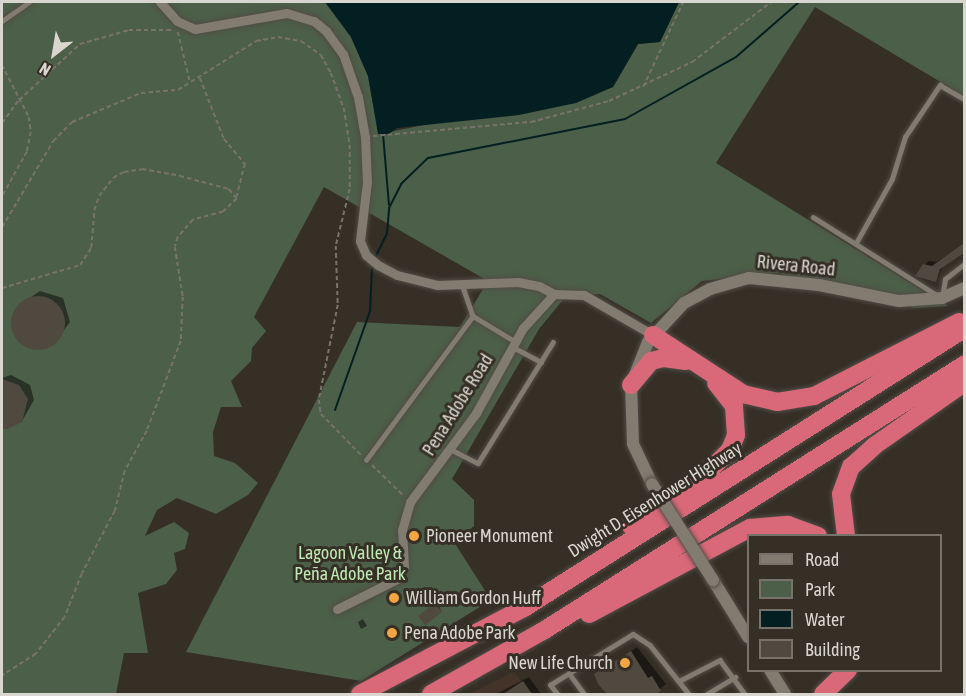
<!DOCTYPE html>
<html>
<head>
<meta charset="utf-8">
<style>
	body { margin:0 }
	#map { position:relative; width:966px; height:696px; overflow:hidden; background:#352f26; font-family:"Asap Condensed",sans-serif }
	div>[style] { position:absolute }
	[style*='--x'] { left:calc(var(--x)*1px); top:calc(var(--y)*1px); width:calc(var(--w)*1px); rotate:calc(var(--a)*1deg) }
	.commercial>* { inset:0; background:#443328 }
	.green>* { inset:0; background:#4c5f48 }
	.water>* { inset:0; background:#041f21 }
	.shadow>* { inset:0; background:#0007 }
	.stream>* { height:2px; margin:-1px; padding:0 1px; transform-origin:1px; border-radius:1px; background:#041f21 }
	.building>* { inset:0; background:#504940 }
	.round { border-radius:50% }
	.path>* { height:1.5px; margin-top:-0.75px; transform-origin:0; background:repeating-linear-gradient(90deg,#78736b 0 4.5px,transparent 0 7.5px) }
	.roads { filter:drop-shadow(0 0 2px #514c45) drop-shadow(0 0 2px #514c45) }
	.service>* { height:4.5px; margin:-2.25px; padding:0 2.25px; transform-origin:2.25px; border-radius:2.25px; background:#817b70 }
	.minor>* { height:9px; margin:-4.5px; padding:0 4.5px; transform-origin:4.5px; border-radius:4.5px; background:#817b70 }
	.tertiary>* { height:12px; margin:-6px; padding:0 6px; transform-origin:6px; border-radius:6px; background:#817b70 }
	.motorway>* { height:18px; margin:-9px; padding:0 9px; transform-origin:9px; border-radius:9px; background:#d96979 }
	.bridges { filter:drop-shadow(0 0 2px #514c45) drop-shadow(0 0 2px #514c45) }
	.tertiary-bridge>* { height:12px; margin:-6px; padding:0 6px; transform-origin:6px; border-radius:6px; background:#817b70 }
	.dots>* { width:16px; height:16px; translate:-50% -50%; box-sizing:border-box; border:3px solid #352f26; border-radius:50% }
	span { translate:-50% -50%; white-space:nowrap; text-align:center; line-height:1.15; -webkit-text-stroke:6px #352f26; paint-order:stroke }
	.street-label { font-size:18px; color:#d9d6d0 }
	.poi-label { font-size:18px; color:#d9d6d0 }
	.left { translate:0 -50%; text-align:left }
	.right { translate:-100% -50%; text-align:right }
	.park-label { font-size:18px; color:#bde8b3 }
	.frame { position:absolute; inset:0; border:3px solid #d9d6d0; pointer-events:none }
	.legend { position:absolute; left:747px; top:534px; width:195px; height:138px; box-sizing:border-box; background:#352f26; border:2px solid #77726a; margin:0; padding:8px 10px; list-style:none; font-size:18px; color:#d9d6d0 }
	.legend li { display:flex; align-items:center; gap:12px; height:30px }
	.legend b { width:30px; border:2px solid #77726a }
	.north { position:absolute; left:24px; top:24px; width:60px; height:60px; -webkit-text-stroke:4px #352f26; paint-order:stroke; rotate:211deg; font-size:16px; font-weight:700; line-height:24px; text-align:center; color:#d9d6d0 }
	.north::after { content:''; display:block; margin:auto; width:21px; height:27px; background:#d9d6d0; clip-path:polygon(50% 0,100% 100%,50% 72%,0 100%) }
</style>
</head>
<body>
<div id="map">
	<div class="commercial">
		<div style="clip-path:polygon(514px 672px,531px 694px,469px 694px)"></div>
	</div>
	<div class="green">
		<div style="clip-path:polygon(2px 2px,325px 2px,351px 37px,368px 76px,379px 134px,613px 87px,638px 44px,660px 42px,679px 2px,964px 2px,964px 96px,815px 7px,716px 163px,948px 306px,913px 308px,866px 293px,778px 273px,702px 281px,651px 323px,600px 294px,566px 296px,539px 329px,452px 479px,474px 500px,474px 526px,454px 542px,491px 600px,361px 681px,186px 652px,357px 322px,460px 327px,488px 281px,324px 187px,254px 317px,266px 331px,252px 348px,251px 361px,231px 381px,242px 407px,221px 407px,213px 432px,214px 456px,235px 463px,258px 483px,248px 495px,216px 514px,177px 498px,157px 510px,145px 536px,174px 522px,189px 533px,185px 549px,174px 553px,177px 570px,166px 584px,138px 593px,148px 653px,124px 653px,116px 694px,2px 694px)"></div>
	</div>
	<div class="water">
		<div style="clip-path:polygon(325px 2px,679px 2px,660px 42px,638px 44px,613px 87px,576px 103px,519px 115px,397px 128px,389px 134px,378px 134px,368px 76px,351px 37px)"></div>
	</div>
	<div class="shadow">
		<div style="clip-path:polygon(964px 244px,964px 251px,943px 265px,936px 281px,920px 277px,918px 271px,929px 261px,937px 262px)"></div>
		<div style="clip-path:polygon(40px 291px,63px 298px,70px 322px,54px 343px,38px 349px,22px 344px,13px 329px,19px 305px)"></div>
		<div style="clip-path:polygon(11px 375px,30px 385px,34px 400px,22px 421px,2px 427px,2px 378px)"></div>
		<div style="clip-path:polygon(438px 602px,441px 611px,423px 614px)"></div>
		<div style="clip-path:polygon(363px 619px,367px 626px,361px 629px,358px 622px)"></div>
		<div style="clip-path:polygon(395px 630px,397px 633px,390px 639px,387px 636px)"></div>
		<div style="clip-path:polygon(637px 647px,666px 684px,653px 694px,608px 694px,596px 675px)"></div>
		<div style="clip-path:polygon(529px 677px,541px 694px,496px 694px)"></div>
	</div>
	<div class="stream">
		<div style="--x:383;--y:134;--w:71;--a:85.2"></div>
		<div style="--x:376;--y:256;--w:25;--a:-64"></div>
		<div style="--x:387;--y:233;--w:25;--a:-85"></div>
		<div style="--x:389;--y:208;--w:27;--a:-63"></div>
		<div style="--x:401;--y:184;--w:37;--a:-44"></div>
		<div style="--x:428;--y:158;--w:201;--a:-11.2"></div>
		<div style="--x:625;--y:119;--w:127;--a:-29.2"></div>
		<div style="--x:736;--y:57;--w:84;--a:-41.1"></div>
		<div style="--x:335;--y:410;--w:105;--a:-70.5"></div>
		<div style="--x:370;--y:311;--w:42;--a:-87.3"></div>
	</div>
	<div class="building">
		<div style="clip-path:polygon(964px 243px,964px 253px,940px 269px,936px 282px,915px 276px,923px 264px,932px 266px)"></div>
		<div class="round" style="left:11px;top:296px;width:54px;height:54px"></div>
		<div style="clip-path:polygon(2px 379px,19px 385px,28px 399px,22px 422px,8px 429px,2px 429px)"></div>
		<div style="clip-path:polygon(435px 603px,442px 612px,425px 625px,418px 616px)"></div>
		<div style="clip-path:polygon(631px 651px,648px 678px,652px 676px,661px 691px,656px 694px,607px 694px,598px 684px,594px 674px)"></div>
		<div style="clip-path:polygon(523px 681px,532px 694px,503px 694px)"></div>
	</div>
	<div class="path">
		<div style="--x:178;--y:32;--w:51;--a:76.5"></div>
		<div style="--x:2;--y:65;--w:59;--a:62.6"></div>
		<div style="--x:29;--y:117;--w:15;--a:82"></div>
		<div style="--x:31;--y:132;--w:20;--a:101"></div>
		<div style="--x:27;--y:152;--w:51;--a:119.1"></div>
		<div style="--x:200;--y:78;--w:66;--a:68.5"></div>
		<div style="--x:224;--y:139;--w:33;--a:50"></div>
		<div style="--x:245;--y:164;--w:34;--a:104"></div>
		<div style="--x:643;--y:87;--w:94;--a:-64.8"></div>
		<div style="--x:2;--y:123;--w:29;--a:-54"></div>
		<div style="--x:19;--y:100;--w:83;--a:-42.6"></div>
		<div style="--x:80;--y:44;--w:51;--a:-15.9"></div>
		<div style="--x:129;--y:30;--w:44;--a:0"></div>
		<div style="--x:373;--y:136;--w:159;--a:-5.1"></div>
		<div style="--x:531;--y:122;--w:81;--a:-15.1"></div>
		<div style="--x:609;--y:101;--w:92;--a:-25.2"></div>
		<div style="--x:692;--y:62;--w:99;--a:-37.2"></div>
		<div style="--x:2;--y:227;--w:100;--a:-59.3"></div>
		<div style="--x:53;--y:141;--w:27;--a:-45"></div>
		<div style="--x:72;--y:122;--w:75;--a:-22.8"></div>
		<div style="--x:141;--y:93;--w:37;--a:-5"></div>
		<div style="--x:178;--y:90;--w:92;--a:-32.1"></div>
		<div style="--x:256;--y:41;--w:22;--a:-10"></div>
		<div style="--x:278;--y:37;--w:23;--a:10"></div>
		<div style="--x:301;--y:41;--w:24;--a:35"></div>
		<div style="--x:321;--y:55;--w:21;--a:61"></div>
		<div style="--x:331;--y:73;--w:37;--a:70"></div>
		<div style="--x:344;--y:108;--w:37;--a:81"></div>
		<div style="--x:350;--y:145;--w:44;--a:90"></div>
		<div style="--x:350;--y:189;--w:59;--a:103.8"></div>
		<div style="--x:336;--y:246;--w:59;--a:88.1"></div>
		<div style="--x:338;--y:305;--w:97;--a:101.3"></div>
		<div style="--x:319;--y:400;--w:14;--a:82"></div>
		<div style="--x:321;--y:414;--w:59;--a:45.7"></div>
		<div style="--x:2;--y:288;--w:81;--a:-16.4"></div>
		<div style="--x:80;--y:265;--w:20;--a:-57"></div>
		<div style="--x:91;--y:248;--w:38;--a:-85"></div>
		<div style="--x:94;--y:210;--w:15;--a:-70"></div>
		<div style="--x:99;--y:196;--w:23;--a:-52"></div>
		<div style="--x:113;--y:178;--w:13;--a:-29"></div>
		<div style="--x:124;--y:172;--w:18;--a:-9"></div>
		<div style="--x:142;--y:169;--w:39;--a:10"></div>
		<div style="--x:180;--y:176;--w:51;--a:14.9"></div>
		<div style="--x:229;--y:189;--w:13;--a:51"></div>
		<div style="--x:237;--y:199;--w:19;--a:137"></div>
		<div style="--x:223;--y:212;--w:31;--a:165"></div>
		<div style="--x:193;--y:220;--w:23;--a:131"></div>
		<div style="--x:178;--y:237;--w:10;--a:107"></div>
		<div style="--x:175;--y:247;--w:51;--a:80.9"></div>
		<div style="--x:183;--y:297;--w:44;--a:92.6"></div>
		<div style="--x:181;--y:341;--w:96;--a:110.7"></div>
		<div style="--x:147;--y:431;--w:46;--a:118.8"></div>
		<div style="--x:125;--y:471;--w:41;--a:104"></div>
		<div style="--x:115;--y:511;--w:71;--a:117.6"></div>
		<div style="--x:82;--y:574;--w:46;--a:111.6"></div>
		<div style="--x:65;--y:617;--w:47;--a:128.1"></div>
		<div style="--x:36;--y:654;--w:40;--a:147.1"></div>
		<div style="--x:372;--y:465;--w:43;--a:44.1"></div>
	</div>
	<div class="roads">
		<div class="service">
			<div style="--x:2;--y:21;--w:33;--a:-35"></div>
			<div style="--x:813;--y:217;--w:146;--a:32.2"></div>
			<div style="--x:856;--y:243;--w:73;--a:-60.6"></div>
			<div style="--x:892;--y:179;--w:44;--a:-72.8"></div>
			<div style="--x:905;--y:137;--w:63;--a:-56.1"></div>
			<div style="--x:940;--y:85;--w:28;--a:30"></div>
			<div style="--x:463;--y:287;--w:31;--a:71"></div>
			<div style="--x:473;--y:316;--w:50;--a:31.2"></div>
			<div style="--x:942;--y:298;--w:19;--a:-81"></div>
			<div style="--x:945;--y:279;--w:24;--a:-38"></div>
			<div style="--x:513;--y:347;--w:32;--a:28"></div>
			<div style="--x:452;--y:450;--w:29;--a:27"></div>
			<div style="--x:478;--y:463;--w:142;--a:-58.2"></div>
			<div style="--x:366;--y:460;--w:179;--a:-53.4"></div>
			<div style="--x:569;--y:673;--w:26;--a:54"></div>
			<div style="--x:679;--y:681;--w:46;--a:-27.1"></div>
			<div style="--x:720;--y:660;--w:42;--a:53.7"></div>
			<div style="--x:557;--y:694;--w:11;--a:-128"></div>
			<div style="--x:550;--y:685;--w:97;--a:-31.6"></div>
			<div style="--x:633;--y:634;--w:20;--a:33"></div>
			<div style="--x:650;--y:645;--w:63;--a:51.5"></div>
			<div style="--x:707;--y:694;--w:33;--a:-31"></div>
		</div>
		<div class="minor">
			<div style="--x:160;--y:2;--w:25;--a:48"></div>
			<div style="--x:177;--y:21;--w:20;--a:24"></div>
			<div style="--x:195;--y:29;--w:93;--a:-9.9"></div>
			<div style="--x:287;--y:13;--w:28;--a:17"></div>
			<div style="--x:314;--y:21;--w:16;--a:40"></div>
			<div style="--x:326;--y:31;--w:29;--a:54"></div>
			<div style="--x:343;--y:54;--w:46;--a:70.8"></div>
			<div style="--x:358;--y:97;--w:41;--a:80.1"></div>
			<div style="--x:365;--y:137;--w:45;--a:87.5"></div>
			<div style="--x:367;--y:182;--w:59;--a:96.8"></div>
			<div style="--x:360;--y:241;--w:15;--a:67"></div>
			<div style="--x:366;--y:255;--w:16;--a:40"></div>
			<div style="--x:378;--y:265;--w:21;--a:28"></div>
			<div style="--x:397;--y:275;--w:41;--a:14"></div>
			<div style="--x:437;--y:285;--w:81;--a:-2.1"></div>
			<div style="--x:518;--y:282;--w:21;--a:11"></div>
			<div style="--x:539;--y:286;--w:17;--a:28"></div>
			<div style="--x:337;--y:609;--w:69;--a:-26.6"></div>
			<div style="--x:399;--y:578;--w:13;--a:-67"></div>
			<div style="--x:404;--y:566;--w:36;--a:-93"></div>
			<div style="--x:402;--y:530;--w:29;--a:-74"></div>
			<div style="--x:410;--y:502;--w:111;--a:-53.4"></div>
			<div style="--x:476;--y:413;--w:97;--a:-61.1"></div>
			<div style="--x:523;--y:328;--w:46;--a:-47.6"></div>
			<div style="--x:554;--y:294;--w:30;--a:2"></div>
			<div style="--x:584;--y:295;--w:80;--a:30.1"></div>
		</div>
		<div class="tertiary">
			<div style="--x:652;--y:484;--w:44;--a:-115.4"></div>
			<div style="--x:633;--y:444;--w:59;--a:-91.9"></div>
			<div style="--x:631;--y:385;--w:46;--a:-68.4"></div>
			<div style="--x:648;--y:342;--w:53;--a:-47.3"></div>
			<div style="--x:684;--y:303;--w:30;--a:-28"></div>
			<div style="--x:710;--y:289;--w:41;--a:-15.8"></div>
			<div style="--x:749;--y:278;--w:70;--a:5.7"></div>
			<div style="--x:819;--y:285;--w:82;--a:11.3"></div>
			<div style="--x:899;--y:301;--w:43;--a:-4"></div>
			<div style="--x:942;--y:298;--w:24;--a:-24"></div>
			<div style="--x:713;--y:580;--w:67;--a:58.4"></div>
			<div style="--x:770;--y:670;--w:28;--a:58"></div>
		</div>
		<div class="motorway">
			<div style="--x:653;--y:335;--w:108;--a:33.2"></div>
			<div style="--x:743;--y:394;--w:35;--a:13"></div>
			<div style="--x:777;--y:402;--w:37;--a:-9"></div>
			<div style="--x:814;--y:396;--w:163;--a:-27"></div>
			<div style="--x:631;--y:385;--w:31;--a:-50"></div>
			<div style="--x:651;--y:361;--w:13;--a:-13"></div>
			<div style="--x:664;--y:358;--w:22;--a:8"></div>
			<div style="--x:631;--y:526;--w:94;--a:-35"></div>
			<div style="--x:708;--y:472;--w:31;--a:-45"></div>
			<div style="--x:730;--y:450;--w:16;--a:-68"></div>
			<div style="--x:736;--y:435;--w:29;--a:-94"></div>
			<div style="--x:734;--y:406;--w:29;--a:-128"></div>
			<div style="--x:846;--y:536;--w:42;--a:-96.8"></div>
			<div style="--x:841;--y:494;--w:29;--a:-70"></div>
			<div style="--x:851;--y:467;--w:31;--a:-42"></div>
			<div style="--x:874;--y:446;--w:110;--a:-35"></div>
			<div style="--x:589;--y:614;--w:183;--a:-28.1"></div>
			<div style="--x:750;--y:528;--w:38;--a:-5"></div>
			<div style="--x:788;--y:525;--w:32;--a:20"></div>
			<div style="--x:360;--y:694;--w:185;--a:-27.7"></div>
			<div style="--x:524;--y:608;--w:521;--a:-32.38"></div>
			<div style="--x:431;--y:694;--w:129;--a:-29.4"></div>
			<div style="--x:543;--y:631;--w:498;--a:-32.3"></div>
			<div style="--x:823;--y:694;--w:35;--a:-44"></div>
		</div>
	</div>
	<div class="bridges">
		<div class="tertiary-bridge">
			<div style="--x:652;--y:484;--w:114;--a:57.6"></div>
		</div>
	</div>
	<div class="dots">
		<div style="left:414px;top:536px;background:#f2a542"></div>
		<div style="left:394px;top:598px;background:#f2a542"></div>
		<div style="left:392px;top:633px;background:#f2a542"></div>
		<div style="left:625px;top:663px;background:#f2a542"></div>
	</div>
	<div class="street-label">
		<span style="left:796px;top:266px;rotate:6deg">Rivera Road</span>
		<span style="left:458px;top:405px;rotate:-58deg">Pena Adobe Road</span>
		<span style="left:655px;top:500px;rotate:-32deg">Dwight D. Eisenhower Highway</span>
	</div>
	<div class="poi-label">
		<span class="left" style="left:426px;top:536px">Pioneer Monument</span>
		<span class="left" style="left:406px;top:598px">William Gordon Huff</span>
		<span class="left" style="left:404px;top:633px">Pena Adobe Park</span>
		<span class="right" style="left:613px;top:663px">New Life Church</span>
	</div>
	<div class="park-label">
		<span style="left:350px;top:564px">Lagoon Valley &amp;<br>Peña Adobe Park</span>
	</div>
	<div class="frame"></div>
	<ul class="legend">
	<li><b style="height:8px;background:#817b70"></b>Road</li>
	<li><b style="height:16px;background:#4c5f48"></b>Park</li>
	<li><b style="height:16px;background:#041f21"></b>Water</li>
	<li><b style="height:16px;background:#504940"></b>Building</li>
	</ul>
	<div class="north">N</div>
</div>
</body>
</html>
